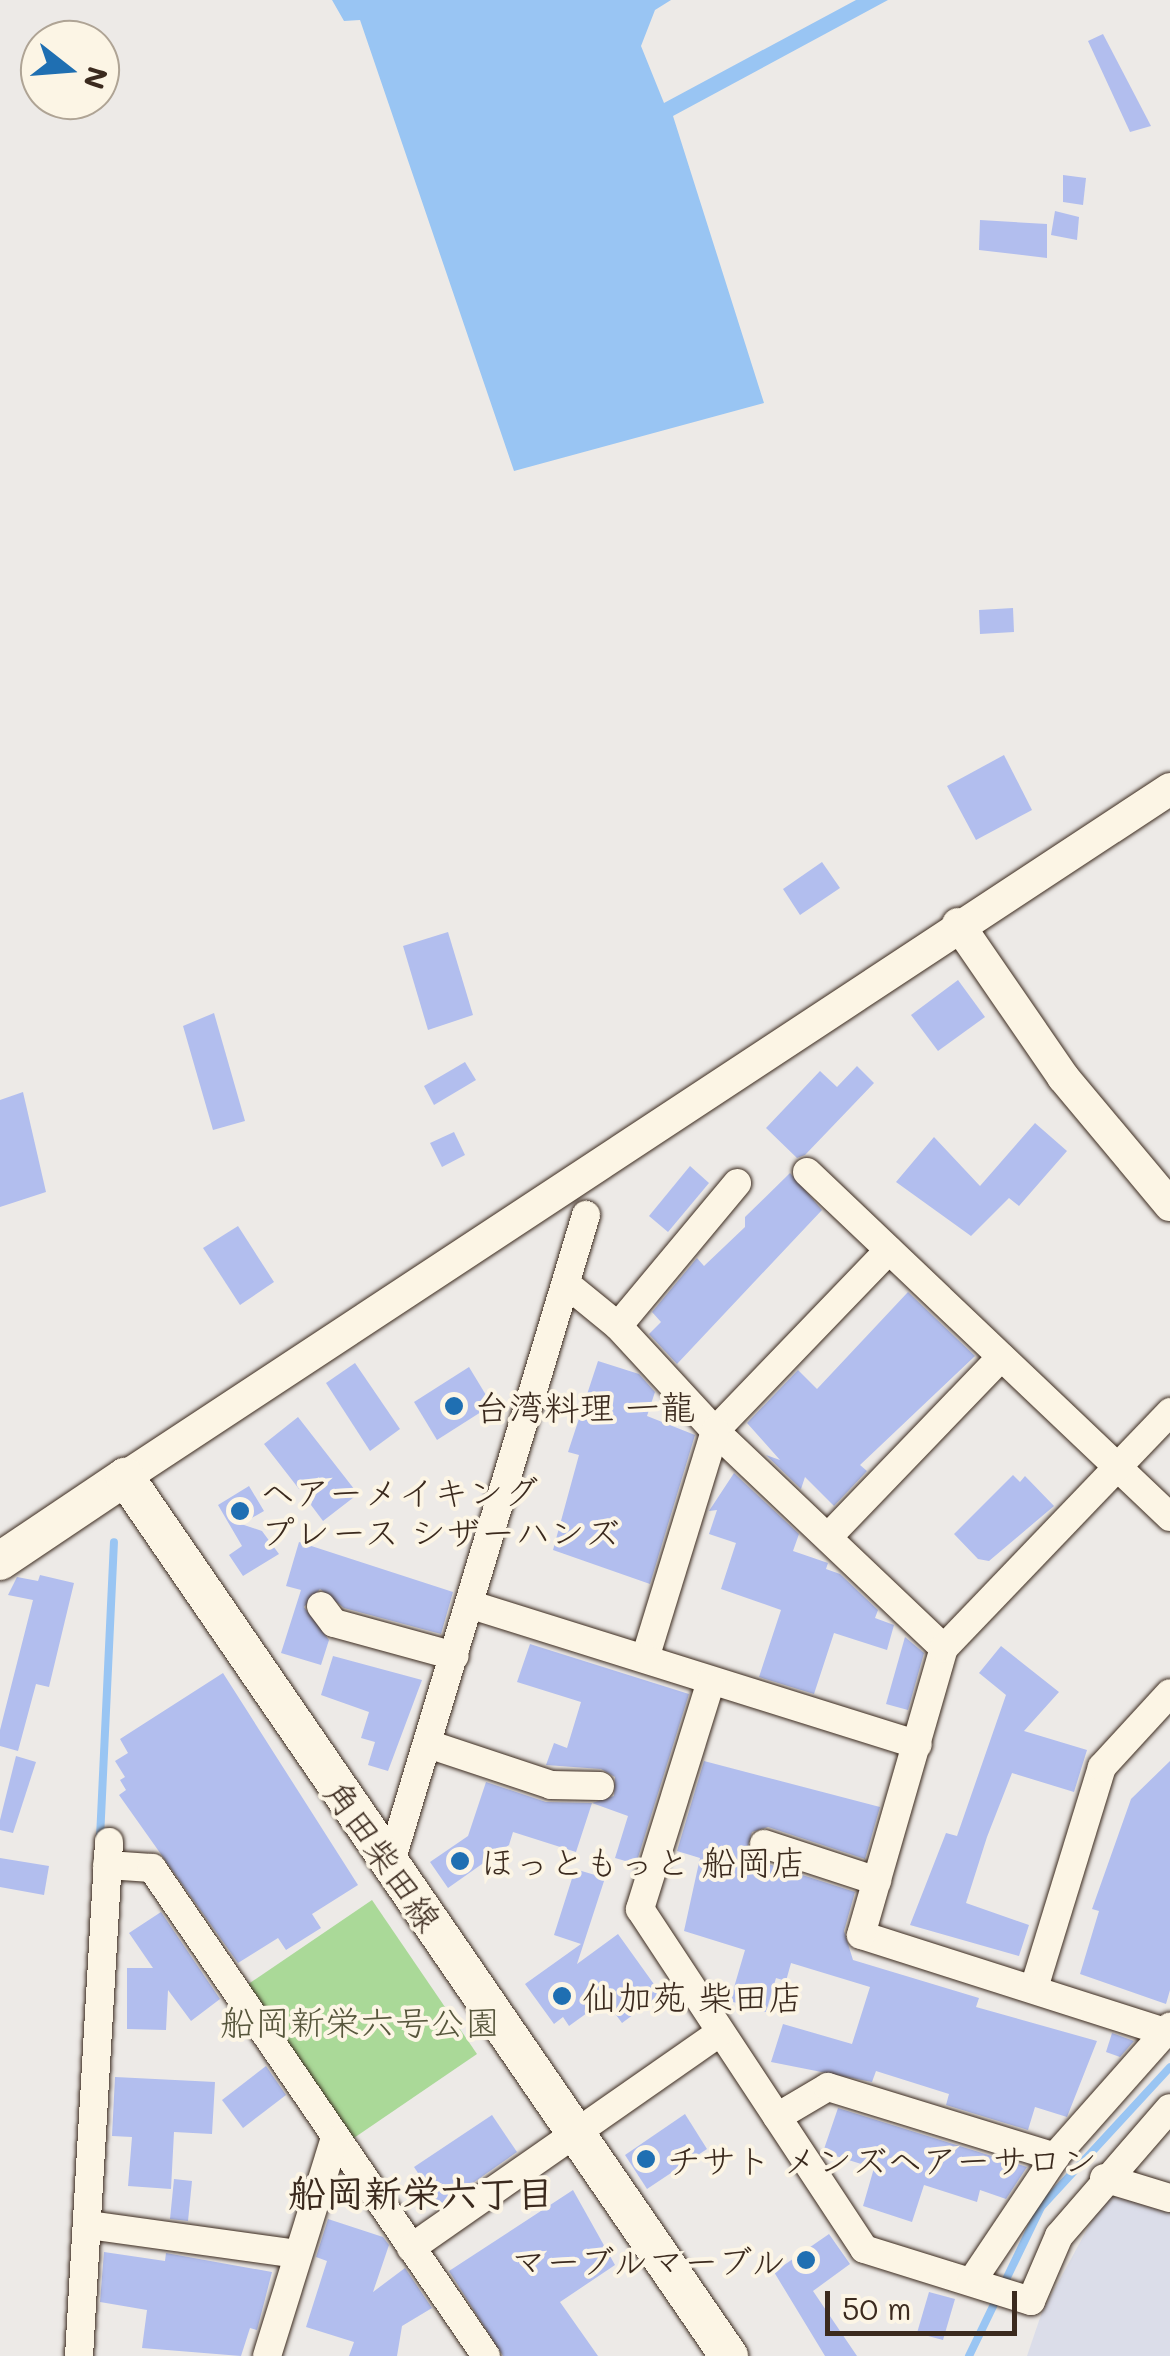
<!DOCTYPE html>
<html>
<head>
<meta charset="utf-8">
<style>
	body { margin:0 }
	#map { position:relative; width:1170px; height:2356px; overflow:hidden; background:#edeae7; font-family:Mali,"Klee One",sans-serif }
	div>[style] { position:absolute }
	[style*='--x'] { left:calc(var(--x)*1px); top:calc(var(--y)*1px); width:calc(var(--w)*1px); rotate:calc(var(--a)*1deg) }
	.built>* { inset:0; background:#dbdde9 }
	.green>* { inset:0; background:#aad998 }
	.water>* { inset:0; background:#99c5f3 }
	.stream>* { height:8px; margin:-4px; padding:0 4px; transform-origin:4px; border-radius:4px; background:#99c5f3 }
	.building>* { inset:0; background:#b2beee }
	.roads { filter:drop-shadow(0 0 2px #3b2a1e) drop-shadow(0 0 2px #3b2a1e) }
	.minor>* { height:28px; margin:-14px; padding:0 14px; transform-origin:14px; border-radius:14px; background:#fcf5e5 }
	.tertiary>* { height:32px; margin:-16px; padding:0 16px; transform-origin:16px; border-radius:16px; background:#fcf5e5 }
	.secondary>* { height:38px; margin:-19px; padding:0 19px; transform-origin:19px; border-radius:19px; background:#fcf5e5 }
	.dots>* { width:28px; height:28px; translate:-50% -50%; box-sizing:border-box; border:5px solid #fcf5e5; border-radius:50% }
	span { translate:-50% -50%; white-space:nowrap; text-align:center; line-height:1.15; -webkit-text-stroke:8px #fcf5e5; paint-order:stroke }
	.poi-label { font-size:35px; color:#3b2a1e }
	.left { translate:0 -50%; text-align:left }
	.right { translate:-100% -50%; text-align:right }
	.street-label { font-size:35px; color:#3b2a1e }
	.park-label { font-size:35px; color:#57563c }
	.neighbourhood-label { font-size:38px; color:#3b2a1e; font-weight:700 }
	.north { position:absolute; left:20px; top:20px; width:100px; height:100px; box-sizing:border-box; background:#fcf5e5; border:2px solid #afa495; border-radius:50%; rotate:107deg; font-size:28px; font-weight:700; line-height:40px; text-align:center; color:#3b2a1e }
	.north::after { content:''; display:block; margin:auto; width:35px; height:45px; background:#1f6fb2; clip-path:polygon(50% 0,100% 100%,50% 72%,0 100%) }
	.scale { position:absolute; left:825px; top:2291px; width:192px; height:45px; box-sizing:border-box; border:5px solid #3b2a1e; border-top:0; padding-left:12px; font-size:30px; line-height:35px; white-space:nowrap; color:#3b2a1e; -webkit-text-stroke:8px #fcf5e5; paint-order:stroke }
</style>
</head>
<body>
<div id="map">
	<div class="built">
		<div style="clip-path:polygon(1114px 2196px,1170px 2213px,1170px 2356px,1027px 2356px,1042px 2312px,1102px 2202px)"></div>
	</div>
	<div class="green">
		<div style="clip-path:polygon(372px 1900px,477px 2054px,348px 2142px,244px 1987px)"></div>
	</div>
	<div class="water">
		<div style="clip-path:polygon(332px 0,671px 0,655px 10px,641px 46px,664px 103px,856px 0,888px 0,673px 116px,764px 403px,514px 471px,360px 20px,344px 21px)"></div>
	</div>
	<div class="stream">
		<div style="--x:100;--y:1838;--w:296;--a:-87.3"></div>
		<div style="--x:969;--y:2356;--w:165;--a:-64.2"></div>
		<div style="--x:1041;--y:2207;--w:190;--a:-47.3"></div>
	</div>
	<div class="building">
		<div style="clip-path:polygon(1103px 34px,1151px 126px,1130px 132px,1088px 41px)"></div>
		<div style="clip-path:polygon(1063px 175px,1086px 178px,1083px 205px,1063px 202px)"></div>
		<div style="clip-path:polygon(1055px 211px,1079px 217px,1077px 240px,1051px 235px)"></div>
		<div style="clip-path:polygon(980px 220px,1047px 224px,1047px 258px,979px 250px)"></div>
		<div style="clip-path:polygon(1013px 608px,1014px 632px,980px 634px,979px 610px)"></div>
		<div style="clip-path:polygon(1004px 755px,1032px 810px,976px 840px,947px 786px)"></div>
		<div style="clip-path:polygon(822px 862px,840px 888px,800px 915px,783px 889px)"></div>
		<div style="clip-path:polygon(448px 932px,473px 1015px,428px 1030px,403px 946px)"></div>
		<div style="clip-path:polygon(958px 980px,985px 1017px,938px 1051px,911px 1015px)"></div>
		<div style="clip-path:polygon(214px 1013px,245px 1121px,213px 1130px,183px 1026px)"></div>
		<div style="clip-path:polygon(465px 1062px,476px 1080px,434px 1105px,424px 1086px)"></div>
		<div style="clip-path:polygon(857px 1066px,874px 1083px,805px 1155px,797px 1158px,766px 1128px,820px 1071px,837px 1087px)"></div>
		<div style="clip-path:polygon(23px 1092px,46px 1192px,0 1207px,0 1100px)"></div>
		<div style="clip-path:polygon(1035px 1123px,1067px 1151px,1019px 1206px,1009px 1198px,971px 1236px,896px 1182px,934px 1137px,980px 1186px)"></div>
		<div style="clip-path:polygon(454px 1132px,465px 1155px,442px 1167px,430px 1143px)"></div>
		<div style="clip-path:polygon(690px 1166px,709px 1183px,668px 1232px,649px 1216px)"></div>
		<div style="clip-path:polygon(790px 1173px,822px 1210px,677px 1364px,649px 1334px,661px 1322px,652px 1312px,697px 1258px,704px 1266px,745px 1227px,745px 1217px)"></div>
		<div style="clip-path:polygon(238px 1226px,274px 1282px,240px 1305px,203px 1248px)"></div>
		<div style="clip-path:polygon(908px 1292px,975px 1356px,860px 1465px,867px 1471px,834px 1506px,805px 1477px,801px 1489px,766px 1455px,780px 1460px,747px 1423px,798px 1370px,817px 1389px)"></div>
		<div style="clip-path:polygon(598px 1361px,639px 1374px,655px 1392px,647px 1416px,695px 1435px,650px 1584px,553px 1550px,579px 1455px,568px 1452px)"></div>
		<div style="clip-path:polygon(355px 1363px,400px 1429px,370px 1451px,326px 1383px)"></div>
		<div style="clip-path:polygon(469px 1367px,492px 1405px,437px 1440px,414px 1402px)"></div>
		<div style="clip-path:polygon(298px 1417px,358px 1494px,323px 1521px,311px 1505px,319px 1477px,299px 1489px,264px 1444px)"></div>
		<div style="clip-path:polygon(734px 1473px,799px 1534px,793px 1551px,828px 1563px,826px 1569px,840px 1574px,878px 1610px,875px 1618px,894px 1625px,887px 1650px,834px 1633px,814px 1694px,759px 1677px,781px 1610px,721px 1589px,736px 1543px,709px 1534px,717px 1510px,709px 1511px)"></div>
		<div style="clip-path:polygon(1013px 1475px,1020px 1482px,1025px 1476px,1054px 1506px,989px 1561px,978px 1559px,954px 1534px)"></div>
		<div style="clip-path:polygon(249px 1486px,264px 1511px,241px 1524px,262px 1531px,279px 1554px,243px 1576px,229px 1555px,242px 1546px,218px 1505px)"></div>
		<div style="clip-path:polygon(299px 1542px,453px 1592px,441px 1634px,344px 1608px,320px 1589px,304px 1607px,329px 1640px,321px 1665px,281px 1653px,301px 1590px,286px 1586px)"></div>
		<div style="clip-path:polygon(40px 1575px,74px 1583px,49px 1687px,36px 1684px,18px 1751px,0 1746px,0 1730px,33px 1600px,8px 1595px,17px 1577px,38px 1581px)"></div>
		<div style="clip-path:polygon(905px 1637px,924px 1653px,908px 1710px,886px 1704px)"></div>
		<div style="clip-path:polygon(530px 1644px,689px 1694px,636px 1864px,615px 1858px,628px 1816px,592px 1803px,614px 1796px,615px 1777px,601px 1769px,546px 1765px,554px 1743px,567px 1748px,581px 1702px,517px 1682px)"></div>
		<div style="clip-path:polygon(1001px 1646px,1059px 1692px,1024px 1731px,1087px 1750px,1074px 1792px,1012px 1773px,987px 1837px,966px 1903px,1029px 1925px,1019px 1956px,910px 1925px,946px 1833px,957px 1836px,1006px 1695px,979px 1673px)"></div>
		<div style="clip-path:polygon(333px 1656px,422px 1680px,388px 1771px,368px 1765px,375px 1742px,361px 1738px,369px 1712px,321px 1695px)"></div>
		<div style="clip-path:polygon(223px 1673px,358px 1885px,312px 1914px,321px 1928px,286px 1950px,278px 1938px,238px 1963px,119px 1795px,126px 1790px,120px 1780px,125px 1777px,115px 1761px,128px 1753px,120px 1739px)"></div>
		<div style="clip-path:polygon(16px 1756px,36px 1762px,13px 1833px,0 1830px,0 1820px)"></div>
		<div style="clip-path:polygon(704px 1761px,880px 1807px,865px 1859px,768px 1827px,752px 1832px,747px 1849px,759px 1861px,855px 1892px,844px 1931px,853px 1960px,979px 1998px,976px 2007px,1097px 2041px,1067px 2117px,1035px 2107px,1028px 2130px,946px 2105px,949px 2094px,876px 2071px,872px 2082px,771px 2062px,783px 2024px,852px 2044px,870px 1987px,791px 1963px,786px 1981px,776px 1978px,766px 2012px,730px 2001px,745px 1950px,684px 1931px,700px 1858px,677px 1851px)"></div>
		<div style="clip-path:polygon(1170px 1761px,1170px 1990px,1166px 2004px,1080px 1974px,1099px 1911px,1092px 1909px,1131px 1799px)"></div>
		<div style="clip-path:polygon(486px 1782px,546px 1802px,592px 1803px,576px 1852px,513px 1832px,509px 1845px,448px 1888px,430px 1862px,468px 1836px)"></div>
		<div style="clip-path:polygon(0 1858px,49px 1866px,44px 1895px,0 1887px)"></div>
		<div style="clip-path:polygon(575px 1869px,605px 1878px,577px 1964px,618px 1934px,661px 1994px,622px 2023px,605px 2000px,569px 2026px,563px 2017px,554px 2024px,525px 1984px,581px 1944px,554px 1935px)"></div>
		<div style="clip-path:polygon(161px 1912px,220px 1999px,191px 2021px,168px 1990px,166px 2030px,127px 2029px,127px 1968px,153px 1968px,129px 1933px)"></div>
		<div style="clip-path:polygon(1112px 2033px,1134px 2041px,1120px 2057px,1106px 2052px)"></div>
		<div style="clip-path:polygon(266px 2066px,286px 2095px,243px 2128px,222px 2100px)"></div>
		<div style="clip-path:polygon(115px 2077px,215px 2082px,212px 2134px,174px 2132px,171px 2189px,128px 2186px,132px 2137px,112px 2136px)"></div>
		<div style="clip-path:polygon(838px 2108px,1027px 2167px,1006px 2199px,980px 2190px,977px 2202px,924px 2185px,912px 2222px,863px 2206px,874px 2168px,823px 2152px)"></div>
		<div style="clip-path:polygon(685px 2114px,707px 2149px,647px 2189px,625px 2155px)"></div>
		<div style="clip-path:polygon(492px 2115px,517px 2152px,440px 2206px,414px 2167px)"></div>
		<div style="clip-path:polygon(174px 2179px,192px 2181px,188px 2221px,170px 2219px)"></div>
		<div style="clip-path:polygon(573px 2190px,615px 2265px,560px 2302px,598px 2356px,503px 2356px,449px 2271px)"></div>
		<div style="clip-path:polygon(328px 2219px,383px 2237px,389px 2245px,373px 2292px,405px 2268px,432px 2308px,402px 2326px,397px 2356px,349px 2356px,354px 2342px,306px 2327px,327px 2261px,316px 2257px)"></div>
		<div style="clip-path:polygon(829px 2234px,850px 2264px,813px 2291px,857px 2356px,825px 2356px,774px 2272px)"></div>
		<div style="clip-path:polygon(104px 2252px,165px 2261px,166px 2253px,272px 2272px,257px 2330px,250px 2328px,241px 2356px,142px 2348px,147px 2310px,100px 2302px)"></div>
		<div style="clip-path:polygon(929px 2292px,955px 2299px,943px 2340px,917px 2333px)"></div>
	</div>
	<div class="roads">
		<div class="minor">
			<div style="--x:807;--y:1172;--w:501;--a:43.54"></div>
			<div style="--x:889;--y:1250;--w:251;--a:133.9"></div>
			<div style="--x:715;--y:1431;--w:315;--a:43.5"></div>
			<div style="--x:569;--y:1286;--w:63;--a:39.2"></div>
			<div style="--x:618;--y:1326;--w:143;--a:47.3"></div>
			<div style="--x:715;--y:1431;--w:238;--a:107.1"></div>
			<div style="--x:618;--y:1326;--w:186;--a:-50.2"></div>
			<div style="--x:830;--y:1535;--w:247;--a:-46.1"></div>
			<div style="--x:472;--y:1605;--w:467;--a:17.4"></div>
			<div style="--x:321;--y:1606;--w:21;--a:53"></div>
			<div style="--x:334;--y:1623;--w:125;--a:15.3"></div>
			<div style="--x:711;--y:1681;--w:239;--a:107.3"></div>
			<div style="--x:640;--y:1909;--w:407;--a:56.6"></div>
			<div style="--x:864;--y:2249;--w:175;--a:17.3"></div>
			<div style="--x:1031;--y:2301;--w:71;--a:-66.7"></div>
			<div style="--x:1059;--y:2236;--w:169;--a:-49.1"></div>
			<div style="--x:428;--y:1744;--w:130;--a:18.4"></div>
			<div style="--x:551;--y:1785;--w:49;--a:1.2"></div>
			<div style="--x:764;--y:1844;--w:119;--a:18.1"></div>
			<div style="--x:107;--y:1865;--w:45;--a:3.8"></div>
			<div style="--x:152;--y:1868;--w:591;--a:55.61"></div>
			<div style="--x:390;--y:1865;--w:679;--a:-73.22"></div>
			<div style="--x:1034;--y:1988;--w:231;--a:-72.9"></div>
			<div style="--x:1102;--y:1767;--w:100;--a:-47.4"></div>
			<div style="--x:1165;--y:2032;--w:319;--a:-162.3"></div>
			<div style="--x:861;--y:1935;--w:299;--a:-73.9"></div>
			<div style="--x:944;--y:1648;--w:327;--a:-46.2"></div>
			<div style="--x:777;--y:2117;--w:59;--a:-30.5"></div>
			<div style="--x:828;--y:2087;--w:238;--a:17.1"></div>
			<div style="--x:1104;--y:2178;--w:69;--a:16.9"></div>
			<div style="--x:89;--y:2225;--w:210;--a:7.9"></div>
			<div style="--x:411;--y:2248;--w:376;--a:-34.9"></div>
			<div style="--x:972;--y:2281;--w:154;--a:-56.1"></div>
			<div style="--x:1058;--y:2153;--w:169;--a:-48.4"></div>
			<div style="--x:79;--y:2356;--w:515;--a:-86.66"></div>
			<div style="--x:267;--y:2356;--w:225;--a:-72.7"></div>
		</div>
		<div class="tertiary">
			<div style="--x:958;--y:924;--w:186;--a:55.5"></div>
			<div style="--x:1063;--y:1077;--w:167;--a:50.1"></div>
			<div style="--x:125;--y:1477;--w:1251;--a:-33.36"></div>
		</div>
		<div class="secondary">
			<div style="--x:0;--y:1561;--w:151;--a:-33.9"></div>
			<div style="--x:125;--y:1477;--w:1067;--a:55.51"></div>
		</div>
	</div>
	<div class="dots">
		<div style="left:454px;top:1406px;background:#1f6fb2"></div>
		<div style="left:240px;top:1511px;background:#1f6fb2"></div>
		<div style="left:460px;top:1861px;background:#1f6fb2"></div>
		<div style="left:562px;top:1996px;background:#1f6fb2"></div>
		<div style="left:646px;top:2159px;background:#1f6fb2"></div>
		<div style="left:806px;top:2260px;background:#1f6fb2"></div>
	</div>
	<div class="poi-label">
		<span class="left" style="left:474px;top:1406px">台湾料理 一龍</span>
		<span class="left" style="left:260px;top:1511px">ヘアーメイキング<br>プレース シザーハンズ</span>
		<span class="left" style="left:480px;top:1861px">ほっともっと 船岡店</span>
		<span class="left" style="left:582px;top:1996px">仙加苑 柴田店</span>
		<span class="left" style="left:666px;top:2159px">チサト メンズヘアーサロン</span>
		<span class="right" style="left:786px;top:2260px">マーブルマーブル</span>
	</div>
	<div class="street-label">
		<span style="left:384px;top:1855px;rotate:55deg">角田柴田線</span>
	</div>
	<div class="park-label">
		<span style="left:360px;top:2021px">船岡新栄六号公園</span>
	</div>
	<div class="neighbourhood-label">
		<span style="left:421px;top:2193px">船岡新栄六丁目</span>
	</div>
	<div class="north">N</div>
	<div class="scale">50 m</div>
</div>
</body>
</html>
